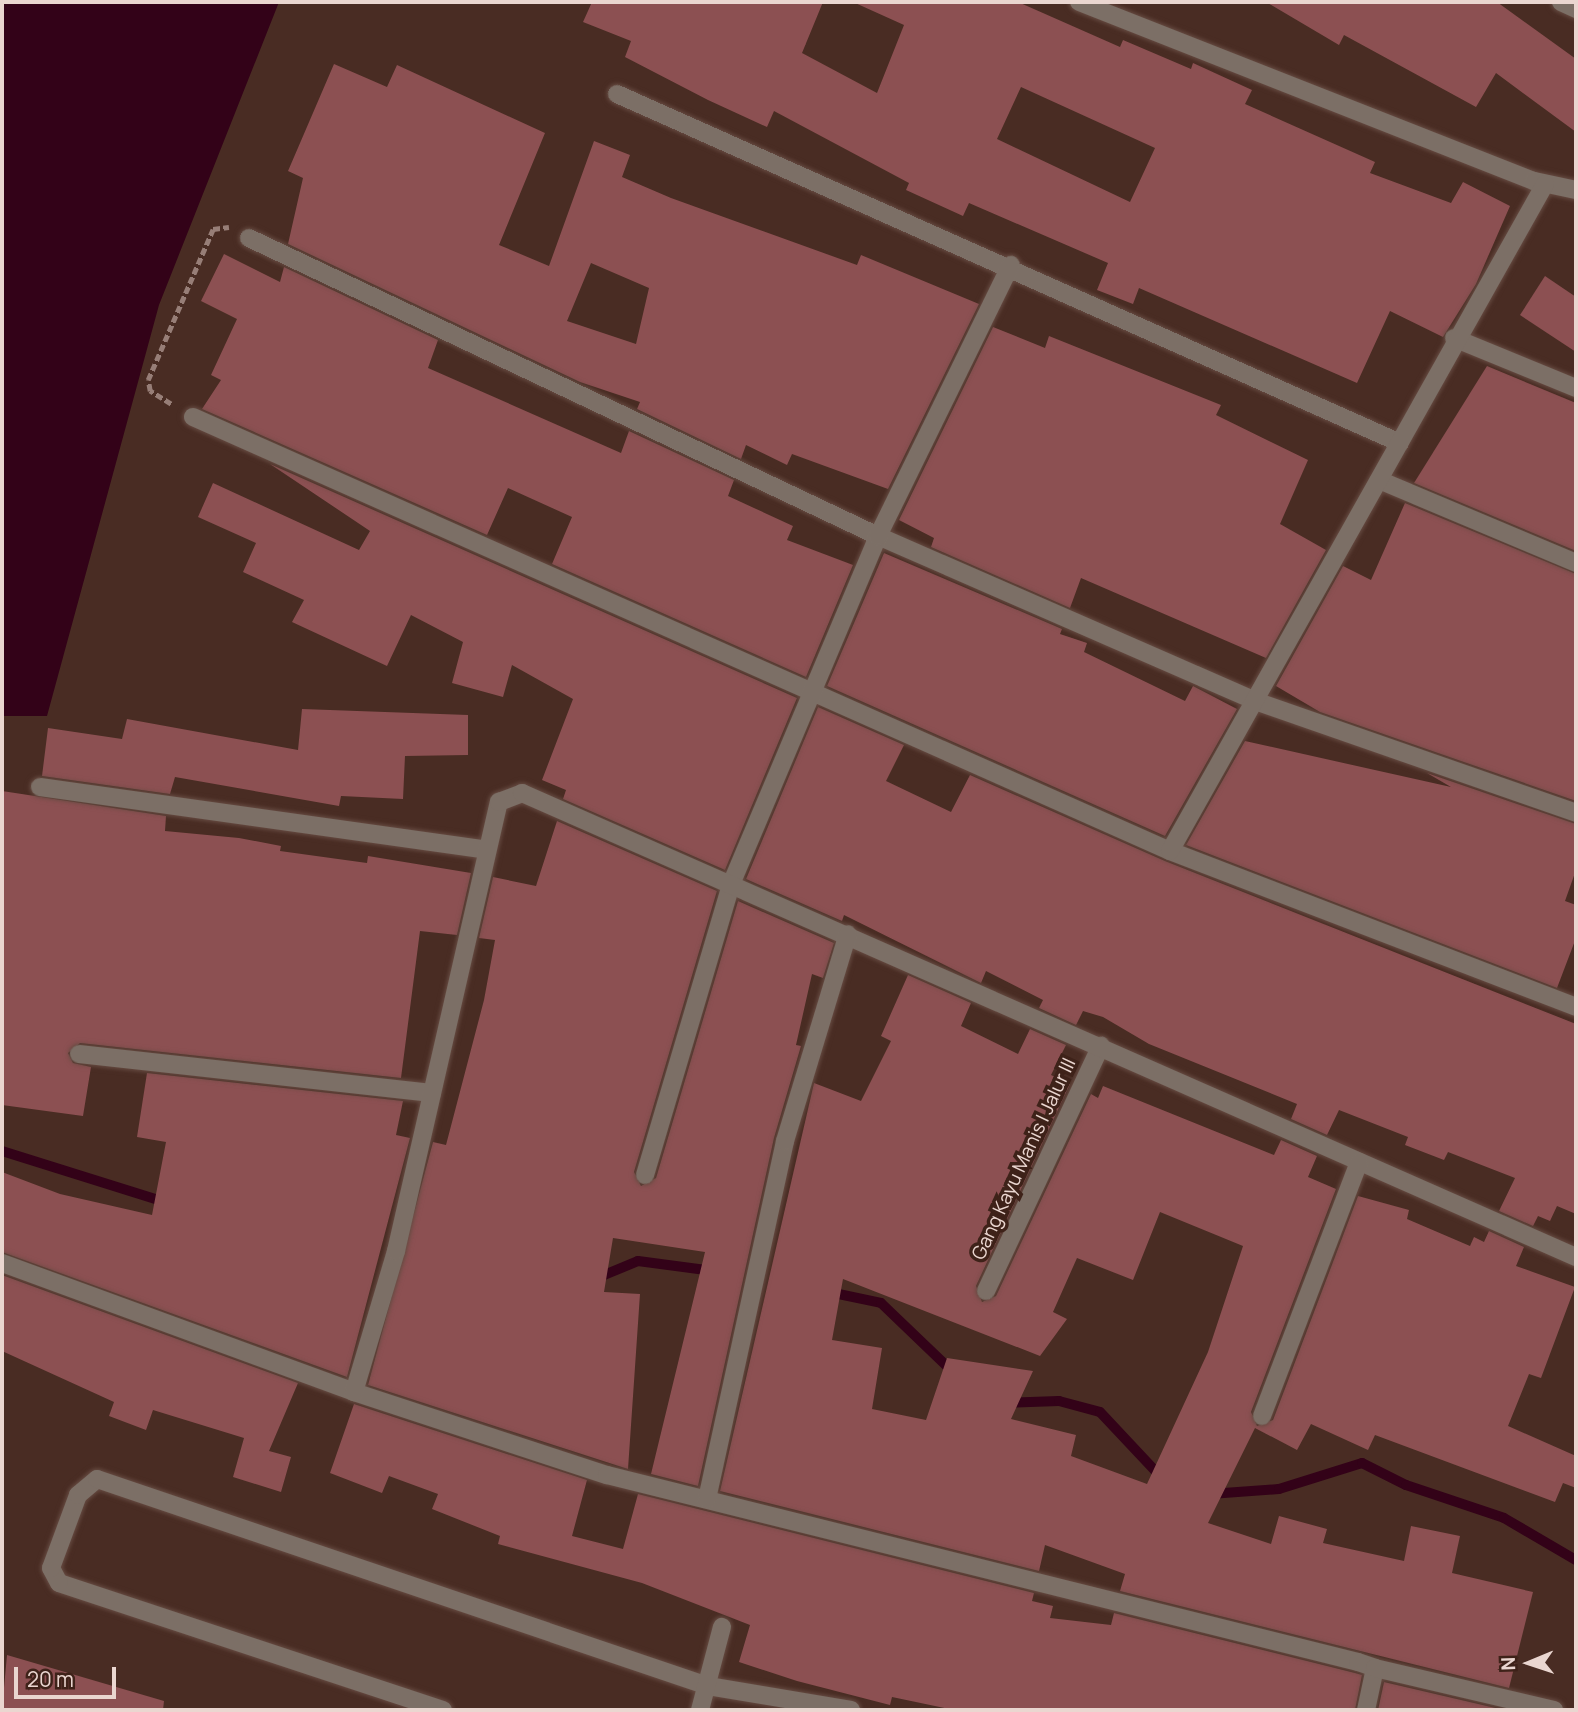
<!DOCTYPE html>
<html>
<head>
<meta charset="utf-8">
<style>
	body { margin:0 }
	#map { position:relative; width:1578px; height:1712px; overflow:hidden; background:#492c23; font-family:Manrope,sans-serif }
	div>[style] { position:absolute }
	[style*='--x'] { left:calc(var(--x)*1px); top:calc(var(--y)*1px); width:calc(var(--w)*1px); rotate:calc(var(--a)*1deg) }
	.water>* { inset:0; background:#330218 }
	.stream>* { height:10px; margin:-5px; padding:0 5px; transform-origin:5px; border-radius:5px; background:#330218 }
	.building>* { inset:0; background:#8c5052 }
	.path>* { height:4.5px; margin-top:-2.25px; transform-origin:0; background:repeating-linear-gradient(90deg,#977e77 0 7px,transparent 0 10.5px) }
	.roads { filter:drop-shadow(0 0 2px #664b42) drop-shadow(0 0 2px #664b42) }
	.minor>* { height:18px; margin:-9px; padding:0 9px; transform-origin:9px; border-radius:9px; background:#7c6f66 }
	span { translate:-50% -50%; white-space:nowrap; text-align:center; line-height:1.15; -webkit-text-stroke:7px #3e2219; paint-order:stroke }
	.street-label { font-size:19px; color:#ead6d0 }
	.frame { position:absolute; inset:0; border:4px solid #ead6d0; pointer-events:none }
	.north { position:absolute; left:1494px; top:1628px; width:70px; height:70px; -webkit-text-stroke:5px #3e2219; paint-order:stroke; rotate:268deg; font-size:19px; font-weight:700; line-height:28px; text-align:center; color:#ead6d0 }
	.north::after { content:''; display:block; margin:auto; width:24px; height:32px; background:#ead6d0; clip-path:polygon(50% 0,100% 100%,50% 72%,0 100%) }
	.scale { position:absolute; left:14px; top:1667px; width:102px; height:32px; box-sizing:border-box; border:4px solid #ead6d0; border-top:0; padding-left:9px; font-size:21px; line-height:24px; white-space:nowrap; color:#ead6d0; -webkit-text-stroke:5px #3e2219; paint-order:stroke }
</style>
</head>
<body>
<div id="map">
	<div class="water">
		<div style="clip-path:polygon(2px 2px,279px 2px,159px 305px,47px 716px,2px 716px)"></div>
	</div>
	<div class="stream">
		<div style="--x:2;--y:1151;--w:174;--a:17.4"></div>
		<div style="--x:597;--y:1278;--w:44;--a:-22.5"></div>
		<div style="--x:638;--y:1261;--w:76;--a:7.6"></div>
		<div style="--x:829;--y:1292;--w:53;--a:11.9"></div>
		<div style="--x:881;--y:1303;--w:101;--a:43.8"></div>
		<div style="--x:1006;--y:1403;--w:53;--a:-2.2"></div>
		<div style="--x:1059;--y:1401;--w:42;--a:15"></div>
		<div style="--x:1100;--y:1412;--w:91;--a:46.8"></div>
		<div style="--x:1210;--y:1494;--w:69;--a:-4.1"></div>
		<div style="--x:1279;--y:1489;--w:87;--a:-17.4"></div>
		<div style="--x:1362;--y:1463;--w:49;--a:26.6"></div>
		<div style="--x:1406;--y:1485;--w:103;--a:18.6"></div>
		<div style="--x:1504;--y:1518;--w:83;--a:30.3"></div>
	</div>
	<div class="building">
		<div style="clip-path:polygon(evenodd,592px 2px,823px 2px,802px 53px,877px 93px,904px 25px,853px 2px,1018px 2px,1120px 47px,1123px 40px,1191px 69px,1193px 63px,1252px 90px,1245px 104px,1375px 162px,1370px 173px,1451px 203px,1463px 182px,1510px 206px,1476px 284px,1443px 337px,1390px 311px,1357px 383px,1139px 288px,1133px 304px,1097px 290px,1108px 263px,969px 203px,963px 216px,906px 190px,909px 183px,774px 111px,767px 127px,708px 100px,625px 57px,631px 41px,583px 22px,592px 2px,1021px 87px,1155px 148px,1130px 202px,997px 139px,1021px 87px)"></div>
		<div style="clip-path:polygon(1266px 2px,1497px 2px,1576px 59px,1576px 132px,1496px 73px,1476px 107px,1344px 35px,1339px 45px)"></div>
		<div style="clip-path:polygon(evenodd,334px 64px,387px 87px,397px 65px,545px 133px,499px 245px,549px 266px,594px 141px,630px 155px,622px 177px,671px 198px,857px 265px,861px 255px,979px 304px,888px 489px,792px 454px,787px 465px,746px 445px,741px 459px,637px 409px,640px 402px,580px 382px,288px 244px,303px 178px,288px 171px,334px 64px,591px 263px,649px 288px,636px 344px,567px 321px,591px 263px)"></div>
		<div style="clip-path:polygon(224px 254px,280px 282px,284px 267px,438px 340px,428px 368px,621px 453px,629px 431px,734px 480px,728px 496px,793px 526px,787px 540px,853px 565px,806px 677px,552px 564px,572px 517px,508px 488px,487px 535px,202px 409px,221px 380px,211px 375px,237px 319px,201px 301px)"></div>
		<div style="clip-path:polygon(1545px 276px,1576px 297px,1576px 352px,1520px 315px)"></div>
		<div style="clip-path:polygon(993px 327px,1045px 348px,1049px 336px,1221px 405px,1216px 415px,1308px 460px,1280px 524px,1326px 550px,1266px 658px,1081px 578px,1070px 608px,931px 547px,934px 538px,899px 520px)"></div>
		<div style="clip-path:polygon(1487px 366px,1576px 403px,1576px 551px,1414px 483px)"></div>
		<div style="clip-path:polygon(270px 464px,797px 698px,725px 870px,563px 799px,566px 790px,542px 780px,573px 699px,512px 665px,503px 697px,452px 683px,463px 642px,411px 615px,387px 666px,292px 622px,304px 600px,243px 572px,256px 543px,198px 517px,213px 483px,359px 550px,370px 531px)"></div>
		<div style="clip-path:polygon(1405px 503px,1576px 574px,1576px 801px,1320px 712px,1276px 686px,1343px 566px,1371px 580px)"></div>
		<div style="clip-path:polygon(884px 553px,1062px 629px,1060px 634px,1087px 643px,1084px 652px,1185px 701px,1193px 686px,1237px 709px,1165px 836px,827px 686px)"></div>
		<div style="clip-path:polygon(818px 707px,904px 745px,886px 781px,951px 812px,970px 775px,1165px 861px,1576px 1024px,1576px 1214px,1557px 1206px,1550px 1221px,1538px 1216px,1533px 1226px,1499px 1211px,1515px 1178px,1448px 1152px,1444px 1160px,1405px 1145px,1408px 1137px,1339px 1110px,1327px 1135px,1291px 1119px,1297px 1104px,1149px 1044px,1103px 1017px,1083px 1011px,1076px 1025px,1039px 1008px,1043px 1000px,986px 971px,981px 983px,844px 915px,842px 921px,746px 879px)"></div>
		<div style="clip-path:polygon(302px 709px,468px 715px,468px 755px,405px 756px,403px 799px,341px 796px,339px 806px,175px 777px,170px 794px,42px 776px,48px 728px,122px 739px,127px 719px,298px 750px)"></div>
		<div style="clip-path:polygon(1245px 741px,1451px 787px,1427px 773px,1576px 824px,1576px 870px,1565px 901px,1576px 905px,1576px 938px,1557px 988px,1186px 845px)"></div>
		<div style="clip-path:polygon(2px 791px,166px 816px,165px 831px,239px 838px,281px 846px,280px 851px,367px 863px,368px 856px,471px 873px,457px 935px,420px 931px,401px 1078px,80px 1043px,68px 1053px,73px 1063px,91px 1067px,83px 1116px,2px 1105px)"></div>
		<div style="clip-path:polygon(557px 821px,717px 891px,634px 1172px,641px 1186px,656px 1178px,738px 901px,834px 943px,823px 978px,812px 974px,796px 1045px,801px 1046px,774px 1138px,698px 1486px,651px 1474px,705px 1252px,613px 1238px,604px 1292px,640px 1294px,628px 1469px,368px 1385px,433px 1142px,446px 1145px,484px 1000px,495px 940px,479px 938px,493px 877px,536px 886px)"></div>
		<div style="clip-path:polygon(evenodd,908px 975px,971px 1003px,961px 1026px,1018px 1054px,1030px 1029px,1066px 1045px,1051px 1075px,1070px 1084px,976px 1286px,982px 1302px,996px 1296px,1091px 1094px,1098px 1098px,1103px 1086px,1274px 1155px,1281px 1140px,1317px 1156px,1308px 1177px,1336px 1189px,1251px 1412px,1257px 1426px,1273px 1420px,1358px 1196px,1409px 1210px,1407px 1219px,1470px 1246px,1474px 1237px,1484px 1242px,1489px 1231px,1524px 1247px,1516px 1266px,1575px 1287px,1541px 1378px,1529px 1374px,1508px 1426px,1576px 1456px,1576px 1488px,1563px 1483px,1555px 1502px,1375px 1435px,1368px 1450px,1311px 1424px,1297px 1450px,1255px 1428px,1208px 1523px,1271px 1544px,1279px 1516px,1327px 1529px,1323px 1543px,1404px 1561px,1411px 1526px,1460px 1536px,1452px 1573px,1533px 1592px,1509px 1688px,1120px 1591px,1125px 1574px,1045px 1545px,1039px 1571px,720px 1491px,814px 1083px,861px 1101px,891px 1041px,881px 1036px,908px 975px,1160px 1212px,1243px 1246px,1208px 1352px,1147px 1484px,1071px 1456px,1076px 1435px,1011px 1419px,1033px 1371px,947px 1358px,926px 1420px,872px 1409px,882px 1348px,832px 1340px,843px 1279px,1040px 1356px,1067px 1319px,1053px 1312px,1077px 1258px,1133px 1280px,1160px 1212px)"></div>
		<div style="clip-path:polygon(147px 1073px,403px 1101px,396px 1135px,410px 1138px,347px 1377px,2px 1252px,2px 1172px,60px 1194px,152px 1215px,166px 1142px,137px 1137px)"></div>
		<div style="clip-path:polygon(2px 1275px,298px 1383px,269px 1451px,291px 1457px,281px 1492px,233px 1477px,244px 1438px,153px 1410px,146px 1430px,109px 1416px,114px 1402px,2px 1351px)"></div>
		<div style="clip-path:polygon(354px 1404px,587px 1480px,572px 1536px,623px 1549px,638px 1494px,1034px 1593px,1032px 1601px,1053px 1606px,1050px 1618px,1111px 1625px,1114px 1613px,1355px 1673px,1362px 1675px,1355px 1710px,954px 1710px,892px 1697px,890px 1705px,797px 1681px,739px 1662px,750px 1625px,642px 1583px,498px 1544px,500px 1536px,432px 1509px,438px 1494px,389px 1476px,382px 1493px,330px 1473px)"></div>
		<div style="clip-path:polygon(7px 1655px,164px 1701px,163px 1710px,2px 1710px)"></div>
		<div style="clip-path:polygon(1384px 1682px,1504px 1710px,1378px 1710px)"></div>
	</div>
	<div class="path">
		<div style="--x:171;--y:404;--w:25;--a:-148"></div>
		<div style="--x:150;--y:391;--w:11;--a:-100"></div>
		<div style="--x:148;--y:380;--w:164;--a:-66.7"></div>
		<div style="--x:213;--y:229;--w:16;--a:-7"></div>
	</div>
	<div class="roads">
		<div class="minor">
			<div style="--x:1079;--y:2;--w:489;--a:21.5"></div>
			<div style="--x:1534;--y:181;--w:43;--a:12.1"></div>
			<div style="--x:1561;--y:2;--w:17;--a:25"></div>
			<div style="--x:617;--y:94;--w:857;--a:24.02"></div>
			<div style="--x:249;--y:238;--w:696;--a:25.35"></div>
			<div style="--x:878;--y:536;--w:412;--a:23.6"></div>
			<div style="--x:1255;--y:701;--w:340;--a:19.2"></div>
			<div style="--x:1454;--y:338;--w:132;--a:22.3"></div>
			<div style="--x:193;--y:417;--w:1069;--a:23.95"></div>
			<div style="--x:1170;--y:851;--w:435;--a:21"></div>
			<div style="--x:1379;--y:480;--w:214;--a:22.8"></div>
			<div style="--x:40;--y:787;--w:451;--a:8"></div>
			<div style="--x:1170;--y:851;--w:765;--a:-60.65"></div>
			<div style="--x:79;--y:1054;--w:355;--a:6.3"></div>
			<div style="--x:645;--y:1175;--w:306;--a:-73.5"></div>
			<div style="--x:732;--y:882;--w:376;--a:-67.1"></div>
			<div style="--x:878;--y:536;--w:302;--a:-63.9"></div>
			<div style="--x:2;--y:1263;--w:375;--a:20.1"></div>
			<div style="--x:354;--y:1392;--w:266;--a:18.2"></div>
			<div style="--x:607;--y:1475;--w:774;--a:13.98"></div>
			<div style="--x:1358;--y:1662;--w:18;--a:19"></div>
			<div style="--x:1375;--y:1668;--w:43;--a:102.1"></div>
			<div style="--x:986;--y:1291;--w:271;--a:-64.9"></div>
			<div style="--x:354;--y:1392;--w:147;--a:-73.4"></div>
			<div style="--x:396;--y:1251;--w:461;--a:-77.1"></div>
			<div style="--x:499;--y:802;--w:25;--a:-21"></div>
			<div style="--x:522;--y:793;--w:1152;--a:23.76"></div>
			<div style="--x:1262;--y:1416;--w:272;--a:-69.1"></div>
			<div style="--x:707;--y:1499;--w:366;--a:-77.7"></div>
			<div style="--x:785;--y:1141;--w:216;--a:-73.1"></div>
			<div style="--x:1375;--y:1668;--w:184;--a:13.2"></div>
			<div style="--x:443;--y:1710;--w:404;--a:-161.7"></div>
			<div style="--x:59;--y:1583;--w:17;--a:-118"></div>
			<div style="--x:51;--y:1568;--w:78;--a:-69.7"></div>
			<div style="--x:78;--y:1495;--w:25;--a:-40"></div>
			<div style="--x:97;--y:1479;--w:645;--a:18.72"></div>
			<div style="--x:708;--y:1686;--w:145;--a:9.5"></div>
			<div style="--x:700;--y:1710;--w:86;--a:-75.2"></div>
		</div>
	</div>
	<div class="street-label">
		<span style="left:1024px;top:1159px;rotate:-65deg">Gang Kayu Manis I Jalur III</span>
	</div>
	<div class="frame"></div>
	<div class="north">N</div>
	<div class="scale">20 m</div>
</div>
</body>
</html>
